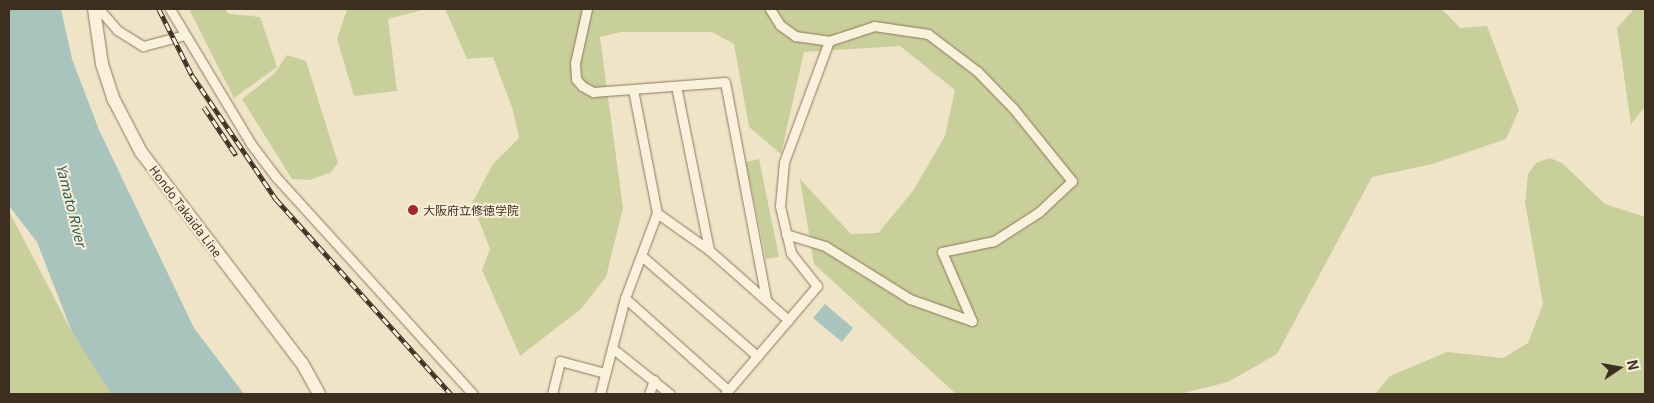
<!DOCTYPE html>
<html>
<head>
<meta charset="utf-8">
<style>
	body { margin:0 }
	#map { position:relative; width:1654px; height:403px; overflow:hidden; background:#f0e4c8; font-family:Georgia,"Noto Sans JP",serif }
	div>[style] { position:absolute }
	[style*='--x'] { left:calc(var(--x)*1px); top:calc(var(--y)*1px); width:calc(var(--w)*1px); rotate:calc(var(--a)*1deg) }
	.green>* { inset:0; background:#c9cf9b }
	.water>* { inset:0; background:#a9c4bc }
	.roads { filter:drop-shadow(0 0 1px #8d765c) drop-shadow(0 0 1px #8d765c) }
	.minor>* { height:9px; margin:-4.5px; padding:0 4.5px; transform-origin:4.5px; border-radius:4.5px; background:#faf1dc }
	.secondary>* { height:12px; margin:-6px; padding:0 6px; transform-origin:6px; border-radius:6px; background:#faf1dc }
	.rail>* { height:4.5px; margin-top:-2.25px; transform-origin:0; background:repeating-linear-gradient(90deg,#f7eed8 0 8px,#3d2e20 0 16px); box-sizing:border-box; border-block:1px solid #3d2e20 }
	.dots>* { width:14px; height:14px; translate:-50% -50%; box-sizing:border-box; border:2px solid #f7eed8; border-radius:50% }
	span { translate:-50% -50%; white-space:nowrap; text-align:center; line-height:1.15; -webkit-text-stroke:4px #f7eed8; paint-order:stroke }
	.poi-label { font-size:12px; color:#3d2e20 }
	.left { translate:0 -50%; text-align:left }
	.street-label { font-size:12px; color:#3d2e20 }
	.water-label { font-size:14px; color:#2f5d5a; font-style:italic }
	.frame { position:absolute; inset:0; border:10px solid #3d2e20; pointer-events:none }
	.north { position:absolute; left:1594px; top:343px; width:50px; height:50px; -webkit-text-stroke:4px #f7eed8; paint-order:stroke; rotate:78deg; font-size:14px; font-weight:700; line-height:20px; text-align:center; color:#3d2e20 }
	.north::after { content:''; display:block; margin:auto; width:18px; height:22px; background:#3d2e20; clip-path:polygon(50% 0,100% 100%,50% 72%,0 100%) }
</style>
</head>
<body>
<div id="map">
	<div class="green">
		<div style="clip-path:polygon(189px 9px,225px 9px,229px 14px,260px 17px,277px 67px,234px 98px)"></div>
		<div style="clip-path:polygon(347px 9px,426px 9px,388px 19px,397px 91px,354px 96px,337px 39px)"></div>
		<div style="clip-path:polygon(445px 9px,1442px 9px,1460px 28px,1487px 26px,1519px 110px,1506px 139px,1432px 164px,1372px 177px,1277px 354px,1228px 382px,1180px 394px,956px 394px,814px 264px,800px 179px,851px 234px,878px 233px,913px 191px,945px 136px,955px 90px,900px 46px,804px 52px,781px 154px,749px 127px,734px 44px,712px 32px,621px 32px,600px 37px,623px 208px,606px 277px,581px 309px,520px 356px,482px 270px,490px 249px,472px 203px,493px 164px,519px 138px,513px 110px,493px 57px,467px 59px)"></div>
		<div style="clip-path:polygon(1634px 9px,1645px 9px,1645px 107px,1631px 124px,1617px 28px)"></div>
		<div style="clip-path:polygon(287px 55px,306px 61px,338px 163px,330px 173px,309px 180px,292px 179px,242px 99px,274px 74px)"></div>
		<div style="clip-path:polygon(1550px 158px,1562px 163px,1605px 204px,1645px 217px,1645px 394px,1375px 394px,1390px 376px,1447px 352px,1503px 358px,1528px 343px,1543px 304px,1525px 202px,1528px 174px,1536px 163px)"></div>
		<div style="clip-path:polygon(759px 159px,779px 257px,766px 259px,746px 162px)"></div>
		<div style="clip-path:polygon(9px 211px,72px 332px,112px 394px,9px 394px)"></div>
	</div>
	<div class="water">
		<div style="clip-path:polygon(9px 9px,61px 9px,72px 59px,99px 130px,194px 328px,244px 394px,111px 394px,72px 332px,37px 242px,9px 206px)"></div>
		<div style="clip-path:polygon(825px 304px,853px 328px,842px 342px,813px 318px)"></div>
	</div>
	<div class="roads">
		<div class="minor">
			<div style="--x:99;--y:9;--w:28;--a:49"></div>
			<div style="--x:117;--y:30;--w:31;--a:32"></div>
			<div style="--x:143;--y:46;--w:43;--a:-14.7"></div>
			<div style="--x:170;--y:9;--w:157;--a:59"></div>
			<div style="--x:251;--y:144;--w:41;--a:52.9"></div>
			<div style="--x:276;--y:177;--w:293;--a:47.8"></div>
			<div style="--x:587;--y:9;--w:55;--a:102.5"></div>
			<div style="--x:575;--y:63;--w:16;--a:86"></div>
			<div style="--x:576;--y:79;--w:9;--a:49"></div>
			<div style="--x:582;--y:86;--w:13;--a:29"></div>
			<div style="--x:593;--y:92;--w:132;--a:-4.3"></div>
			<div style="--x:725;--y:82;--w:222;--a:79.3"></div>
			<div style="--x:770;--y:9;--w:19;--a:58"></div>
			<div style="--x:780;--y:25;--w:19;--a:36"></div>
			<div style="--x:795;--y:36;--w:34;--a:8"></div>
			<div style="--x:829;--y:41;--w:47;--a:-18.4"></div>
			<div style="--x:874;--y:26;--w:55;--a:8.4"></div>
			<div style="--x:928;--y:34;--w:61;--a:37.1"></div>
			<div style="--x:977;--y:71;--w:52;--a:45.8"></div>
			<div style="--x:1013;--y:108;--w:94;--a:51.1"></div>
			<div style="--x:1072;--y:181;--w:45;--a:136.8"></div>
			<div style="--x:1039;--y:212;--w:54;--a:147.2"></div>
			<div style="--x:994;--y:241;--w:53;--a:168.1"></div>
			<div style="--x:942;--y:252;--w:75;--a:66.5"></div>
			<div style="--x:972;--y:321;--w:66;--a:-160.5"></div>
			<div style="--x:910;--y:299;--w:100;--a:-148.1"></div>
			<div style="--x:825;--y:246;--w:41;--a:-162.9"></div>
			<div style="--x:676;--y:86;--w:167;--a:78.6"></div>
			<div style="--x:657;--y:213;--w:64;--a:35.4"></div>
			<div style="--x:709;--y:250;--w:106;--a:41.5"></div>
			<div style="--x:644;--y:258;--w:150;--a:40.9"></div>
			<div style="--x:625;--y:298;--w:138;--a:41.8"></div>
			<div style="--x:612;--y:348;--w:74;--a:38.4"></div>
			<div style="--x:552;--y:394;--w:34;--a:-76"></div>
			<div style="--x:560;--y:361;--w:47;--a:14.9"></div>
			<div style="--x:600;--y:394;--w:99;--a:-75.4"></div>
			<div style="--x:625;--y:298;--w:91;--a:-69.4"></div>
			<div style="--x:657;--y:213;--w:126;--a:-101"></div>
			<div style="--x:649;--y:394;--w:15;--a:-70"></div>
			<div style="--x:725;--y:394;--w:142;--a:-49.6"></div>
			<div style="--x:817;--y:286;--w:42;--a:-128.2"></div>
			<div style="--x:791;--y:253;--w:48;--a:-103.2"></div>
			<div style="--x:780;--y:206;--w:44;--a:-84.8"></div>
			<div style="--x:784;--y:162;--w:129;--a:-69.6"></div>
		</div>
		<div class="secondary">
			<div style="--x:94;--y:9;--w:56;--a:81.7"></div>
			<div style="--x:102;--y:64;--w:38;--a:72"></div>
			<div style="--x:114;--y:100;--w:59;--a:62.6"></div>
			<div style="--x:141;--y:152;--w:265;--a:52.7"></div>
			<div style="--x:302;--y:363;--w:35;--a:61"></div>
		</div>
	</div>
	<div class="rail">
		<div style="--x:159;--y:9;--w:74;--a:63.4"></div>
		<div style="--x:192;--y:75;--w:150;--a:55.9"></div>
		<div style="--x:276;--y:199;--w:262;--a:48.1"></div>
		<div style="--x:204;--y:107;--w:58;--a:56.3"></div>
	</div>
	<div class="dots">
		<div style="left:413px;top:210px;background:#9e2a2b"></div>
	</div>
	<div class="poi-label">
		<span class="left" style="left:423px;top:210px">大阪府立修徳学院</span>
	</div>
	<div class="street-label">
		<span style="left:186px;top:211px;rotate:53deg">Hondo Takaida Line</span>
	</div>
	<div class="water-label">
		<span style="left:72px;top:205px;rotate:76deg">Yamato River</span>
	</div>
	<div class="frame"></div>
	<div class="north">N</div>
</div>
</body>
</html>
